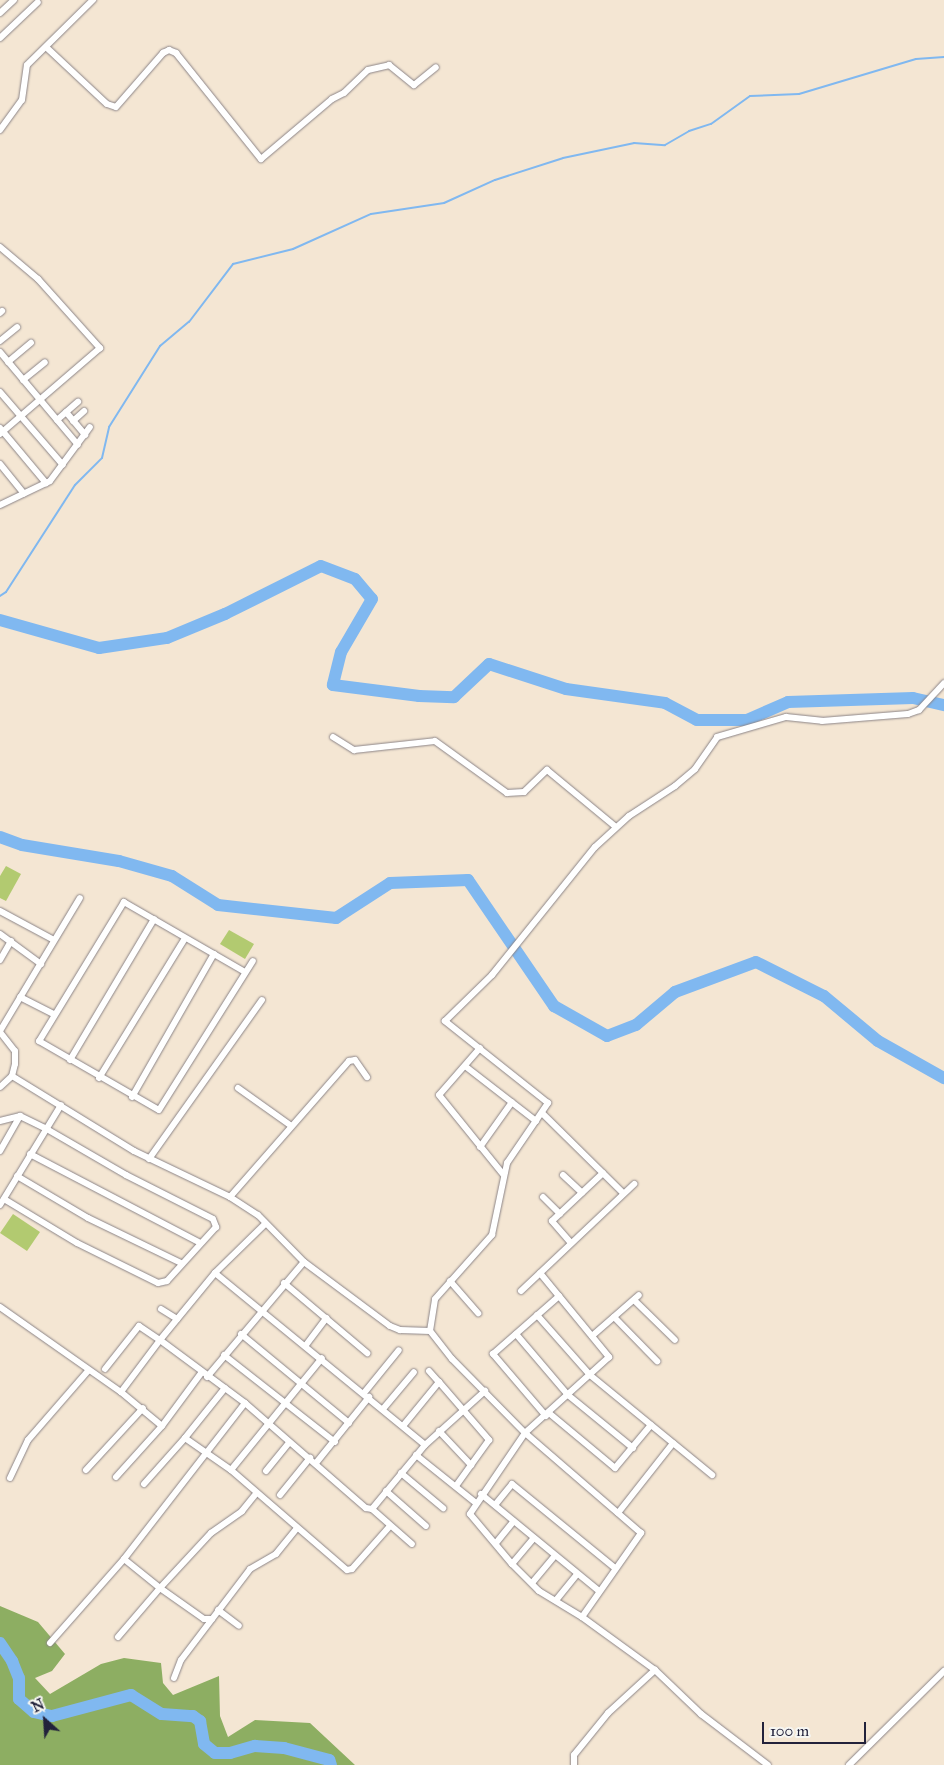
<!DOCTYPE html>
<html>
<head>
<meta charset="utf-8">
<style>
	body { margin:0 }
	#map { position:relative; width:944px; height:1765px; overflow:hidden; background:#f4e6d3; font-family:"IM FELL Great Primer",serif }
	div>[style] { position:absolute }
	[style*='--x'] { left:calc(var(--x)*1px); top:calc(var(--y)*1px); width:calc(var(--w)*1px); rotate:calc(var(--a)*1deg) }
	.green>* { inset:0; background:#b2ca70 }
	.forest>* { inset:0; background:#8dae62 }
	.stream>* { height:2px; margin:-1px; padding:0 1px; transform-origin:1px; border-radius:1px; background:#80b8f0 }
	.river>* { height:12px; margin:-6px; padding:0 6px; transform-origin:6px; border-radius:6px; background:#80b8f0 }
	.roads { filter:drop-shadow(0 0 1px #8b8487) drop-shadow(0 0 1px #8b8487) }
	.minor>* { height:6px; margin:-3px; padding:0 3px; transform-origin:3px; border-radius:3px; background:#fff }
	span { translate:-50% -50%; white-space:nowrap; text-align:center; line-height:1.15; -webkit-text-stroke:4.5px #f6f6f2; paint-order:stroke }
	.north { position:absolute; left:20px; top:1695px; width:50px; height:50px; -webkit-text-stroke:4px #f6f6f2; paint-order:stroke; rotate:334deg; font-size:14px; font-weight:700; line-height:20px; text-align:center; color:#22223b }
	.north::after { content:''; display:block; margin:auto; width:18px; height:22px; background:#22223b; clip-path:polygon(50% 0,100% 100%,50% 72%,0 100%) }
	.scale { position:absolute; left:762px; top:1722px; width:104px; height:22px; box-sizing:border-box; border:2px solid #22223b; border-top:0; padding-left:6px; font-size:15px; line-height:18px; white-space:nowrap; color:#22223b; -webkit-text-stroke:4px #f6f6f2; paint-order:stroke }
</style>
</head>
<body>
<div id="map">
	<div class="green">
		<div style="clip-path:polygon(6px 866px,21px 874px,6px 901px,0 898px,0 876px)"></div>
		<div style="clip-path:polygon(229px 930px,254px 944px,245px 959px,220px 944px)"></div>
		<div style="clip-path:polygon(13px 1214px,40px 1232px,27px 1251px,0 1233px)"></div>
	</div>
	<div class="forest">
		<div style="clip-path:polygon(0 1606px,38px 1622px,65px 1654px,52px 1671px,35px 1678px,50px 1694px,101px 1664px,124px 1658px,161px 1663px,163px 1683px,173px 1695px,219px 1676px,220px 1716px,228px 1737px,255px 1720px,310px 1723px,355px 1765px,0 1765px)"></div>
	</div>
	<div class="stream">
		<div style="--x:0;--y:596;--w:7;--a:-34"></div>
		<div style="--x:6;--y:592;--w:127;--a:-57.2"></div>
		<div style="--x:75;--y:485;--w:38;--a:-45"></div>
		<div style="--x:102;--y:458;--w:32;--a:-77"></div>
		<div style="--x:109;--y:427;--w:96;--a:-57.8"></div>
		<div style="--x:160;--y:346;--w:38;--a:-40"></div>
		<div style="--x:189;--y:322;--w:73;--a:-52.8"></div>
		<div style="--x:233;--y:264;--w:62;--a:-14"></div>
		<div style="--x:293;--y:249;--w:85;--a:-24.2"></div>
		<div style="--x:371;--y:214;--w:74;--a:-8.6"></div>
		<div style="--x:444;--y:203;--w:56;--a:-24.3"></div>
		<div style="--x:495;--y:180;--w:71;--a:-17.9"></div>
		<div style="--x:563;--y:158;--w:73;--a:-11.9"></div>
		<div style="--x:634;--y:143;--w:31;--a:4"></div>
		<div style="--x:665;--y:145;--w:28;--a:-30"></div>
		<div style="--x:689;--y:131;--w:23;--a:-18"></div>
		<div style="--x:711;--y:124;--w:48;--a:-35.7"></div>
		<div style="--x:750;--y:96;--w:49;--a:-2.3"></div>
		<div style="--x:799;--y:94;--w:122;--a:-16.7"></div>
		<div style="--x:916;--y:59;--w:28;--a:-4"></div>
	</div>
	<div class="river">
		<div style="--x:0;--y:620;--w:103;--a:15.8"></div>
		<div style="--x:99;--y:648;--w:69;--a:-8.4"></div>
		<div style="--x:167;--y:638;--w:63;--a:-22.5"></div>
		<div style="--x:225;--y:614;--w:107;--a:-26.6"></div>
		<div style="--x:321;--y:566;--w:36;--a:21"></div>
		<div style="--x:355;--y:579;--w:26;--a:50"></div>
		<div style="--x:372;--y:599;--w:61;--a:120.3"></div>
		<div style="--x:341;--y:652;--w:34;--a:104"></div>
		<div style="--x:333;--y:685;--w:87;--a:7.3"></div>
		<div style="--x:419;--y:696;--w:35;--a:2"></div>
		<div style="--x:454;--y:697;--w:48;--a:-43.3"></div>
		<div style="--x:489;--y:664;--w:81;--a:18"></div>
		<div style="--x:566;--y:689;--w:100;--a:8"></div>
		<div style="--x:665;--y:703;--w:36;--a:28"></div>
		<div style="--x:697;--y:720;--w:50;--a:0"></div>
		<div style="--x:747;--y:720;--w:45;--a:-23.7"></div>
		<div style="--x:788;--y:702;--w:125;--a:-1.8"></div>
		<div style="--x:913;--y:698;--w:32;--a:13"></div>
		<div style="--x:0;--y:837;--w:23;--a:20"></div>
		<div style="--x:22;--y:845;--w:98;--a:9.4"></div>
		<div style="--x:119;--y:861;--w:55;--a:15.8"></div>
		<div style="--x:172;--y:876;--w:54;--a:32.2"></div>
		<div style="--x:218;--y:905;--w:119;--a:6.3"></div>
		<div style="--x:336;--y:918;--w:64;--a:-32.9"></div>
		<div style="--x:390;--y:883;--w:78;--a:-2.2"></div>
		<div style="--x:468;--y:880;--w:153;--a:55.7"></div>
		<div style="--x:554;--y:1006;--w:61;--a:29.5"></div>
		<div style="--x:607;--y:1036;--w:31;--a:-21"></div>
		<div style="--x:636;--y:1025;--w:51;--a:-40.2"></div>
		<div style="--x:675;--y:992;--w:86;--a:-20.3"></div>
		<div style="--x:756;--y:962;--w:76;--a:26.6"></div>
		<div style="--x:824;--y:996;--w:70;--a:39.8"></div>
		<div style="--x:878;--y:1041;--w:76;--a:29.3"></div>
		<div style="--x:0;--y:1643;--w:22;--a:56"></div>
		<div style="--x:12;--y:1661;--w:18;--a:68"></div>
		<div style="--x:19;--y:1678;--w:21;--a:90"></div>
		<div style="--x:19;--y:1699;--w:20;--a:41"></div>
		<div style="--x:34;--y:1712;--w:18;--a:13"></div>
		<div style="--x:52;--y:1716;--w:82;--a:-14.9"></div>
		<div style="--x:131;--y:1695;--w:36;--a:32"></div>
		<div style="--x:162;--y:1714;--w:31;--a:4"></div>
		<div style="--x:193;--y:1716;--w:9;--a:36"></div>
		<div style="--x:200;--y:1721;--w:23;--a:80"></div>
		<div style="--x:204;--y:1744;--w:14;--a:39"></div>
		<div style="--x:215;--y:1753;--w:15;--a:0"></div>
		<div style="--x:230;--y:1753;--w:26;--a:-16"></div>
		<div style="--x:255;--y:1746;--w:29;--a:4"></div>
		<div style="--x:284;--y:1748;--w:47;--a:14.9"></div>
		<div style="--x:329;--y:1760;--w:5;--a:68"></div>
	</div>
	<div class="roads">
		<div class="minor">
			<div style="--x:0;--y:13;--w:19;--a:-43"></div>
			<div style="--x:0;--y:38;--w:52;--a:-43.5"></div>
			<div style="--x:46;--y:47;--w:83;--a:43.1"></div>
			<div style="--x:107;--y:104;--w:9;--a:18"></div>
			<div style="--x:116;--y:107;--w:72;--a:-49"></div>
			<div style="--x:163;--y:53;--w:7;--a:-27"></div>
			<div style="--x:169;--y:50;--w:8;--a:23"></div>
			<div style="--x:176;--y:53;--w:136;--a:51.3"></div>
			<div style="--x:261;--y:159;--w:93;--a:-40.2"></div>
			<div style="--x:332;--y:99;--w:13;--a:-27"></div>
			<div style="--x:344;--y:93;--w:33;--a:-44"></div>
			<div style="--x:368;--y:70;--w:22;--a:-13"></div>
			<div style="--x:389;--y:65;--w:32;--a:39"></div>
			<div style="--x:414;--y:85;--w:28;--a:-39"></div>
			<div style="--x:0;--y:130;--w:37;--a:-54"></div>
			<div style="--x:22;--y:100;--w:35;--a:-82"></div>
			<div style="--x:27;--y:65;--w:93;--a:-44.6"></div>
			<div style="--x:0;--y:247;--w:50;--a:40.1"></div>
			<div style="--x:38;--y:279;--w:93;--a:48.1"></div>
			<div style="--x:100;--y:348;--w:132;--a:139.3"></div>
			<div style="--x:0;--y:313;--w:3;--a:-45"></div>
			<div style="--x:0;--y:341;--w:22;--a:-39"></div>
			<div style="--x:0;--y:352;--w:121;--a:50"></div>
			<div style="--x:8;--y:362;--w:30;--a:-40"></div>
			<div style="--x:23;--y:380;--w:28;--a:-39"></div>
			<div style="--x:0;--y:392;--w:96;--a:49.2"></div>
			<div style="--x:66;--y:412;--w:30;--a:50"></div>
			<div style="--x:57;--y:420;--w:28;--a:-41"></div>
			<div style="--x:73;--y:421;--w:15;--a:-42"></div>
			<div style="--x:0;--y:428;--w:72;--a:50.1"></div>
			<div style="--x:0;--y:464;--w:38;--a:51"></div>
			<div style="--x:0;--y:505;--w:55;--a:-25.6"></div>
			<div style="--x:50;--y:481;--w:67;--a:-53.5"></div>
			<div style="--x:333;--y:737;--w:25;--a:32"></div>
			<div style="--x:354;--y:750;--w:81;--a:-6.3"></div>
			<div style="--x:435;--y:741;--w:89;--a:35.8"></div>
			<div style="--x:507;--y:793;--w:17;--a:-3"></div>
			<div style="--x:524;--y:792;--w:32;--a:-44"></div>
			<div style="--x:547;--y:770;--w:89;--a:39.6"></div>
			<div style="--x:0;--y:911;--w:61;--a:28.2"></div>
			<div style="--x:0;--y:934;--w:51;--a:36.2"></div>
			<div style="--x:0;--y:960;--w:22;--a:-60"></div>
			<div style="--x:245;--y:972;--w:140;--a:-150"></div>
			<div style="--x:124;--y:902;--w:163;--a:121.4"></div>
			<div style="--x:39;--y:1041;--w:138;--a:29.9"></div>
			<div style="--x:159;--y:1110;--w:176;--a:-57.8"></div>
			<div style="--x:20;--y:997;--w:37;--a:27"></div>
			<div style="--x:0;--y:1031;--w:155;--a:-59"></div>
			<div style="--x:0;--y:1032;--w:24;--a:52"></div>
			<div style="--x:15;--y:1051;--w:13;--a:90"></div>
			<div style="--x:15;--y:1064;--w:12;--a:104"></div>
			<div style="--x:12;--y:1076;--w:16;--a:137"></div>
			<div style="--x:480;--y:1048;--w:62;--a:131.1"></div>
			<div style="--x:439;--y:1095;--w:102;--a:51"></div>
			<div style="--x:70;--y:1060;--w:164;--a:-59.2"></div>
			<div style="--x:465;--y:1066;--w:90;--a:37.8"></div>
			<div style="--x:12;--y:1076;--w:143;--a:31.6"></div>
			<div style="--x:134;--y:1151;--w:106;--a:25.6"></div>
			<div style="--x:230;--y:1197;--w:33;--a:33"></div>
			<div style="--x:258;--y:1215;--w:66;--a:45.6"></div>
			<div style="--x:304;--y:1262;--w:107;--a:36.7"></div>
			<div style="--x:390;--y:1326;--w:11;--a:22"></div>
			<div style="--x:400;--y:1330;--w:30;--a:2"></div>
			<div style="--x:99;--y:1078;--w:164;--a:-58.4"></div>
			<div style="--x:238;--y:1088;--w:64;--a:35.4"></div>
			<div style="--x:132;--y:1097;--w:165;--a:-60.2"></div>
			<div style="--x:542;--y:1113;--w:114;--a:44.6"></div>
			<div style="--x:0;--y:1121;--w:21;--a:-14"></div>
			<div style="--x:20;--y:1116;--w:28;--a:26"></div>
			<div style="--x:45;--y:1128;--w:94;--a:30.1"></div>
			<div style="--x:126;--y:1175;--w:97;--a:26.8"></div>
			<div style="--x:213;--y:1219;--w:9;--a:69"></div>
			<div style="--x:216;--y:1227;--w:73;--a:132.2"></div>
			<div style="--x:167;--y:1281;--w:9;--a:167"></div>
			<div style="--x:158;--y:1283;--w:90;--a:-153.7"></div>
			<div style="--x:77;--y:1243;--w:85;--a:-148.9"></div>
			<div style="--x:480;--y:1147;--w:55;--a:-54.6"></div>
			<div style="--x:0;--y:1151;--w:40;--a:-60.3"></div>
			<div style="--x:30;--y:1154;--w:192;--a:27.6"></div>
			<div style="--x:149;--y:1159;--w:195;--a:-54.6"></div>
			<div style="--x:563;--y:1175;--w:26;--a:43"></div>
			<div style="--x:17;--y:1176;--w:82;--a:30.6"></div>
			<div style="--x:88;--y:1218;--w:103;--a:25.8"></div>
			<div style="--x:230;--y:1197;--w:181;--a:-48.8"></div>
			<div style="--x:349;--y:1061;--w:6;--a:-9"></div>
			<div style="--x:355;--y:1060;--w:21;--a:55"></div>
			<div style="--x:543;--y:1197;--w:24;--a:45"></div>
			<div style="--x:0;--y:1205;--w:117;--a:-58.6"></div>
			<div style="--x:265;--y:1224;--w:70;--a:135.6"></div>
			<div style="--x:215;--y:1273;--w:87;--a:129.4"></div>
			<div style="--x:160;--y:1340;--w:106;--a:36.5"></div>
			<div style="--x:245;--y:1403;--w:160;--a:41"></div>
			<div style="--x:366;--y:1508;--w:6;--a:9"></div>
			<div style="--x:372;--y:1509;--w:83;--a:-50.4"></div>
			<div style="--x:425;--y:1445;--w:81;--a:-42"></div>
			<div style="--x:571;--y:1243;--w:29;--a:-131"></div>
			<div style="--x:552;--y:1221;--w:70;--a:-43.3"></div>
			<div style="--x:215;--y:1273;--w:271;--a:39.3"></div>
			<div style="--x:540;--y:1273;--w:109;--a:50.6"></div>
			<div style="--x:609;--y:1357;--w:113;--a:137.9"></div>
			<div style="--x:525;--y:1433;--w:98;--a:124.2"></div>
			<div style="--x:470;--y:1514;--w:65;--a:50"></div>
			<div style="--x:512;--y:1564;--w:38;--a:45"></div>
			<div style="--x:539;--y:1591;--w:50;--a:31.2"></div>
			<div style="--x:582;--y:1617;--w:90;--a:36"></div>
			<div style="--x:655;--y:1670;--w:64;--a:43.7"></div>
			<div style="--x:701;--y:1714;--w:84;--a:37.3"></div>
			<div style="--x:450;--y:1281;--w:43;--a:48.8"></div>
			<div style="--x:284;--y:1283;--w:109;--a:40.1"></div>
			<div style="--x:521;--y:1291;--w:156;--a:-43.4"></div>
			<div style="--x:634;--y:1300;--w:57;--a:44.3"></div>
			<div style="--x:0;--y:1307;--w:148;--a:35.1"></div>
			<div style="--x:121;--y:1392;--w:53;--a:39.7"></div>
			<div style="--x:162;--y:1426;--w:67;--a:-53.5"></div>
			<div style="--x:161;--y:1309;--w:19;--a:32"></div>
			<div style="--x:537;--y:1315;--w:80;--a:48.5"></div>
			<div style="--x:590;--y:1375;--w:158;--a:39.3"></div>
			<div style="--x:614;--y:1317;--w:62;--a:45.7"></div>
			<div style="--x:241;--y:1334;--w:140;--a:39.5"></div>
			<div style="--x:516;--y:1334;--w:80;--a:49.6"></div>
			<div style="--x:568;--y:1395;--w:84;--a:39.2"></div>
			<div style="--x:592;--y:1336;--w:62;--a:-41.1"></div>
			<div style="--x:306;--y:1345;--w:34;--a:-53"></div>
			<div style="--x:224;--y:1355;--w:141;--a:38.1"></div>
			<div style="--x:105;--y:1369;--w:55;--a:-51.7"></div>
			<div style="--x:139;--y:1326;--w:25;--a:34"></div>
			<div style="--x:160;--y:1340;--w:65;--a:126.9"></div>
			<div style="--x:429;--y:1371;--w:15;--a:48"></div>
			<div style="--x:207;--y:1377;--w:150;--a:-49.9"></div>
			<div style="--x:225;--y:1388;--w:64;--a:128.7"></div>
			<div style="--x:185;--y:1438;--w:56;--a:34.8"></div>
			<div style="--x:231;--y:1470;--w:153;--a:40.8"></div>
			<div style="--x:347;--y:1570;--w:5;--a:-11"></div>
			<div style="--x:352;--y:1569;--w:57;--a:-48.5"></div>
			<div style="--x:364;--y:1393;--w:55;--a:-50.9"></div>
			<div style="--x:245;--y:1403;--w:197;--a:127.8"></div>
			<div style="--x:124;--y:1559;--w:46;--a:38.9"></div>
			<div style="--x:160;--y:1588;--w:75;--a:-47.2"></div>
			<div style="--x:211;--y:1533;--w:38;--a:-35"></div>
			<div style="--x:242;--y:1511;--w:21;--a:-51"></div>
			<div style="--x:383;--y:1409;--w:48;--a:-50"></div>
			<div style="--x:549;--y:1413;--w:86;--a:39.8"></div>
			<div style="--x:615;--y:1468;--w:56;--a:-50.1"></div>
			<div style="--x:546;--y:1416;--w:82;--a:-130.5"></div>
			<div style="--x:493;--y:1354;--w:88;--a:-41.3"></div>
			<div style="--x:403;--y:1426;--w:57;--a:-50.7"></div>
			<div style="--x:439;--y:1382;--w:77;--a:49.2"></div>
			<div style="--x:489;--y:1440;--w:57;--a:125.7"></div>
			<div style="--x:439;--y:1431;--w:47;--a:46.7"></div>
			<div style="--x:416;--y:1455;--w:77;--a:38.7"></div>
			<div style="--x:316;--y:1463;--w:85;--a:-51.2"></div>
			<div style="--x:86;--y:1470;--w:84;--a:-47.4"></div>
			<div style="--x:231;--y:1470;--w:144;--a:-50.9"></div>
			<div style="--x:266;--y:1471;--w:36;--a:-51"></div>
			<div style="--x:401;--y:1473;--w:55;--a:39.8"></div>
			<div style="--x:116;--y:1477;--w:69;--a:-48"></div>
			<div style="--x:10;--y:1478;--w:42;--a:-64.7"></div>
			<div style="--x:28;--y:1440;--w:91;--a:-49"></div>
			<div style="--x:144;--y:1484;--w:62;--a:-48.3"></div>
			<div style="--x:386;--y:1491;--w:53;--a:41.2"></div>
			<div style="--x:481;--y:1494;--w:153;--a:39.4"></div>
			<div style="--x:280;--y:1495;--w:48;--a:-51"></div>
			<div style="--x:495;--y:1505;--w:27;--a:-51"></div>
			<div style="--x:512;--y:1484;--w:133;--a:39.2"></div>
			<div style="--x:372;--y:1509;--w:53;--a:41.2"></div>
			<div style="--x:618;--y:1513;--w:89;--a:-51.8"></div>
			<div style="--x:496;--y:1543;--w:28;--a:-51"></div>
			<div style="--x:512;--y:1564;--w:34;--a:-50"></div>
			<div style="--x:532;--y:1583;--w:35;--a:-50"></div>
			<div style="--x:557;--y:1599;--w:32;--a:-51"></div>
			<div style="--x:218;--y:1610;--w:26;--a:37"></div>
			<div style="--x:582;--y:1617;--w:103;--a:-54.9"></div>
			<div style="--x:641;--y:1533;--w:153;--a:-139.2"></div>
			<div style="--x:525;--y:1433;--w:104;--a:-134.6"></div>
			<div style="--x:452;--y:1359;--w:36;--a:-128"></div>
			<div style="--x:430;--y:1331;--w:32;--a:-81"></div>
			<div style="--x:435;--y:1299;--w:86;--a:-48.3"></div>
			<div style="--x:492;--y:1235;--w:74;--a:-78.2"></div>
			<div style="--x:507;--y:1163;--w:73;--a:-55.7"></div>
			<div style="--x:548;--y:1103;--w:132;--a:-141.5"></div>
			<div style="--x:445;--y:1021;--w:66;--a:-44.4"></div>
			<div style="--x:492;--y:975;--w:164;--a:-51.2"></div>
			<div style="--x:595;--y:847;--w:46;--a:-42.4"></div>
			<div style="--x:629;--y:816;--w:55;--a:-33.1"></div>
			<div style="--x:675;--y:786;--w:26;--a:-40"></div>
			<div style="--x:695;--y:769;--w:39;--a:-55"></div>
			<div style="--x:717;--y:737;--w:72;--a:-16.2"></div>
			<div style="--x:786;--y:717;--w:36;--a:6"></div>
			<div style="--x:822;--y:721;--w:86;--a:-4.7"></div>
			<div style="--x:908;--y:714;--w:12;--a:-20"></div>
			<div style="--x:919;--y:710;--w:37;--a:-47"></div>
			<div style="--x:118;--y:1637;--w:65;--a:-49.4"></div>
			<div style="--x:160;--y:1588;--w:54;--a:35.2"></div>
			<div style="--x:204;--y:1619;--w:8;--a:0"></div>
			<div style="--x:50;--y:1643;--w:112;--a:-48.6"></div>
			<div style="--x:174;--y:1678;--w:19;--a:-69"></div>
			<div style="--x:181;--y:1660;--w:114;--a:-52.8"></div>
			<div style="--x:250;--y:1569;--w:30;--a:-30"></div>
			<div style="--x:276;--y:1554;--w:33;--a:-51"></div>
			<div style="--x:574;--y:1765;--w:10;--a:-90"></div>
			<div style="--x:574;--y:1755;--w:54;--a:-51"></div>
			<div style="--x:608;--y:1713;--w:64;--a:-42.5"></div>
			<div style="--x:849;--y:1765;--w:134;--a:-44.7"></div>
		</div>
	</div>
	<div class="north">N</div>
	<div class="scale">100 m</div>
</div>
</body>
</html>
